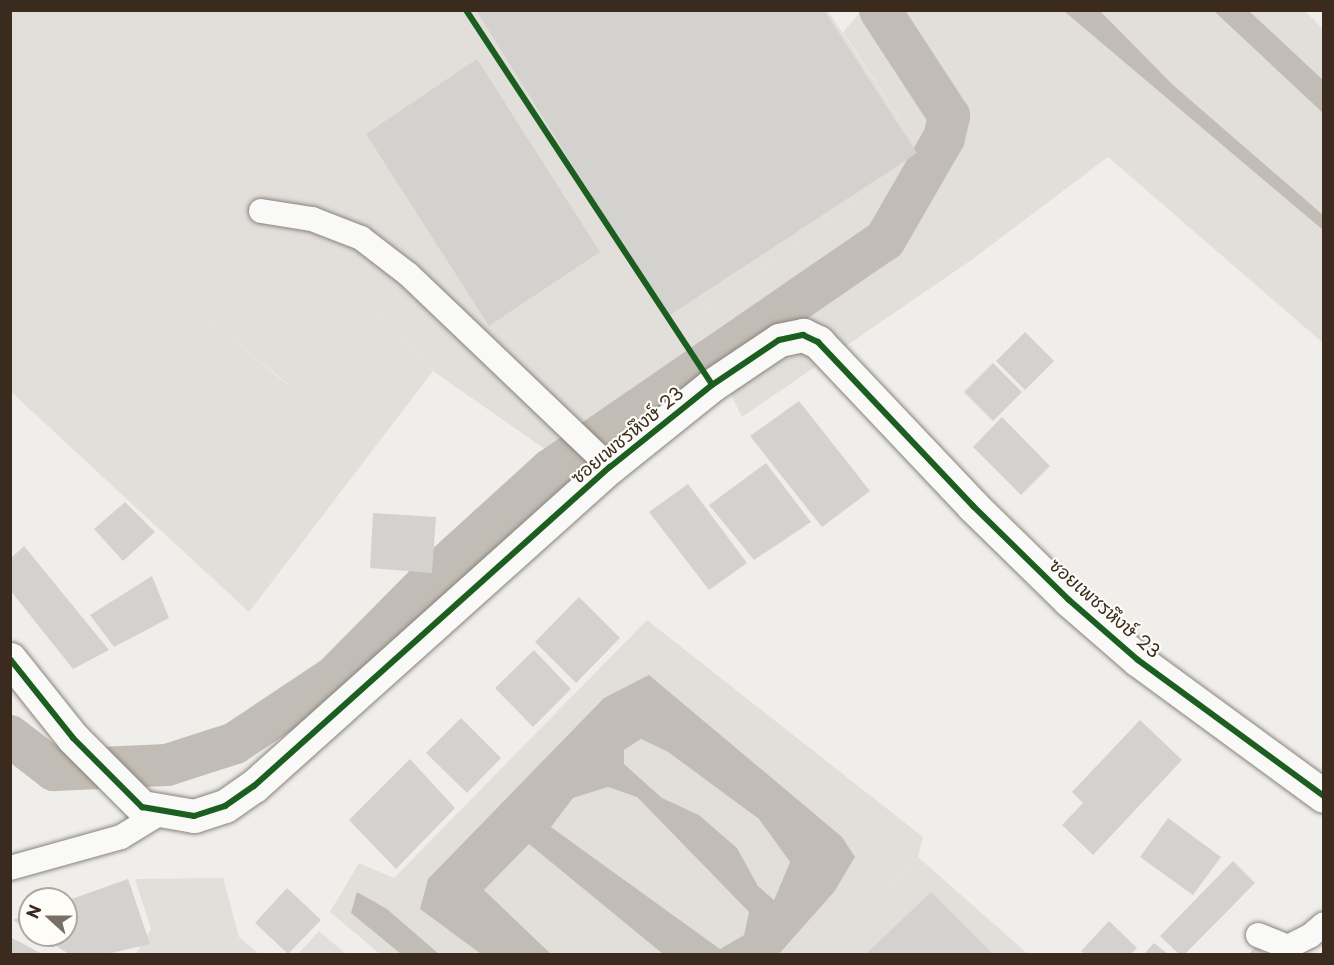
<!DOCTYPE html>
<html>
<head>
<meta charset="utf-8">
<style>
	body { margin:0 }
	#map { position:relative; width:1334px; height:965px; overflow:hidden; background:#f0eeeb; font-family:"Playpen Sans","Playpen Sans Thai",sans-serif }
	div>[style] { position:absolute }
	[style*='--x'] { left:calc(var(--x)*1px); top:calc(var(--y)*1px); width:calc(var(--w)*1px); rotate:calc(var(--a)*1deg) }
	.built>* { inset:0; background:#e2deda }
	.green>* { inset:0; background:#e2dfda }
	.water>* { inset:0; background:#c2bcb6 }
	.canal>* { height:42px; margin:-21px; padding:0 21px; transform-origin:21px; border-radius:21px; background:#c2bcb6 }
	.building>* { inset:0; background:#d4d2cf }
	.roads { filter:drop-shadow(0 0 2px #88837f) drop-shadow(0 0 2px #88837f) }
	.lane>* { height:24px; margin:-12px; padding:0 12px; transform-origin:12px; border-radius:12px; background:#f9f9f7 }
	.street>* { height:33px; margin:-16.5px; padding:0 16.5px; transform-origin:16.5px; border-radius:16.5px; background:#f9f9f7 }
	.cycleway>* { height:6px; margin:-3px; padding:0 3px; transform-origin:3px; border-radius:3px; background:#1b5e20 }
	span { translate:-50% -50%; white-space:nowrap; text-align:center; line-height:1.15; -webkit-text-stroke:4.5px #fdfcf7; paint-order:stroke }
	.street-label { font-size:18px; color:#3b2a1e }
	.frame { position:absolute; inset:0; border:12px solid #3b2a1e; pointer-events:none }
	.north { position:absolute; left:18px; top:887px; width:60px; height:60px; box-sizing:border-box; background:#fdfcf7; border:2px solid #afa8a0; border-radius:50%; rotate:291deg; font-size:16px; font-weight:700; line-height:24px; text-align:center; color:#3b2a1e }
	.north::after { content:''; display:block; margin:auto; width:21px; height:27px; background:#7a6f66; clip-path:polygon(50% 0,100% 100%,50% 72%,0 100%) }
</style>
</head>
<body>
<div id="map">
	<div class="built">
		<div style="clip-path:polygon(37px 11px,828px 11px,921px 152px,693px 319px,705px 344px,552px 454px,433px 371px,382px 315px,288px 384px,137px 263px,191px 179px,80px 132px)"></div>
		<div style="clip-path:polygon(918px 857px,1028px 954px,828px 954px)"></div>
	</div>
	<div class="green">
		<div style="clip-path:polygon(1304px 10px,1323px 29px,1323px 343px,1108px 157px,970px 261px,742px 417px,693px 319px,921px 152px,843px 32px,861px 11px)"></div>
		<div style="clip-path:polygon(10px 11px,37px 11px,80px 132px,192px 179px,138px 263px,287px 384px,382px 315px,433px 371px,249px 612px,11px 392px)"></div>
		<div style="clip-path:polygon(647px 620px,923px 837px,918px 857px,828px 954px,779px 954px,834px 892px,649px 675px,420px 909px,481px 954px,439px 954px,387px 909px,352px 913px,401px 954px,380px 954px,330px 912px,359px 863px,394px 878px)"></div>
		<div style="clip-path:polygon(641px 739px,668px 752px,759px 819px,790px 862px,774px 900px,758px 886px,737px 848px,699px 815px,662px 798px,624px 764px,624px 750px)"></div>
		<div style="clip-path:polygon(608px 787px,637px 797px,749px 912px,744px 935px,720px 949px,551px 827px,573px 798px)"></div>
		<div style="clip-path:polygon(529px 844px,598px 899px,663px 954px,551px 954px,484px 890px)"></div>
		<div style="clip-path:polygon(223px 878px,239px 937px,259px 954px,136px 954px,151px 929px,135px 879px)"></div>
		<div style="clip-path:polygon(319px 931px,346px 954px,298px 954px)"></div>
	</div>
	<div class="water">
		<div style="clip-path:polygon(1064px 11px,1100px 11px,1173px 85px,1323px 215px,1323px 230px)"></div>
		<div style="clip-path:polygon(1214px 11px,1249px 11px,1323px 80px,1323px 113px)"></div>
		<div style="clip-path:polygon(evenodd,649px 675px,842px 837px,855px 857px,834px 892px,779px 954px,663px 954px,529px 844px,484px 890px,551px 954px,481px 954px,420px 909px,428px 879px,604px 698px,649px 675px,641px 739px,668px 752px,759px 819px,790px 862px,774px 900px,758px 886px,737px 848px,699px 815px,662px 798px,624px 764px,624px 750px,641px 739px,649px 675px,608px 787px,637px 797px,749px 912px,744px 935px,720px 949px,551px 827px,573px 798px,608px 787px)"></div>
		<div style="clip-path:polygon(357px 892px,387px 909px,439px 954px,401px 954px,351px 913px)"></div>
	</div>
	<div class="canal">
		<div style="--x:10;--y:736;--w:56;--a:37.7"></div>
		<div style="--x:54;--y:770;--w:113;--a:-2.5"></div>
		<div style="--x:167;--y:765;--w:71;--a:-17.9"></div>
		<div style="--x:235;--y:743;--w:119;--a:-33.7"></div>
		<div style="--x:334;--y:677;--w:146;--a:-45.3"></div>
		<div style="--x:437;--y:573;--w:153;--a:-42.3"></div>
		<div style="--x:550;--y:470;--w:406;--a:-34.5"></div>
		<div style="--x:885;--y:240;--w:118;--a:-60"></div>
		<div style="--x:944;--y:138;--w:23;--a:-77"></div>
		<div style="--x:949;--y:116;--w:126;--a:-123.1"></div>
	</div>
	<div class="building">
		<div style="clip-path:polygon(476px 10px,824px 10px,917px 153px,667px 317px)"></div>
		<div style="clip-path:polygon(477px 59px,600px 252px,489px 326px,366px 134px)"></div>
		<div style="clip-path:polygon(1025px 332px,1054px 361px,1025px 390px,996px 361px)"></div>
		<div style="clip-path:polygon(993px 363px,1022px 392px,993px 421px,964px 392px)"></div>
		<div style="clip-path:polygon(799px 401px,870px 491px,822px 527px,750px 436px)"></div>
		<div style="clip-path:polygon(1002px 417px,1050px 466px,1021px 495px,973px 447px)"></div>
		<div style="clip-path:polygon(766px 463px,811px 522px,754px 560px,709px 505px)"></div>
		<div style="clip-path:polygon(688px 484px,747px 563px,709px 590px,649px 512px)"></div>
		<div style="clip-path:polygon(125px 502px,155px 532px,123px 561px,94px 529px)"></div>
		<div style="clip-path:polygon(373px 513px,436px 517px,432px 573px,370px 568px)"></div>
		<div style="clip-path:polygon(24px 546px,109px 650px,73px 669px,10px 590px,10px 559px)"></div>
		<div style="clip-path:polygon(152px 576px,169px 618px,114px 647px,90px 615px)"></div>
		<div style="clip-path:polygon(579px 597px,620px 638px,576px 683px,535px 642px)"></div>
		<div style="clip-path:polygon(534px 650px,571px 689px,533px 727px,495px 688px)"></div>
		<div style="clip-path:polygon(461px 718px,501px 758px,467px 793px,426px 753px)"></div>
		<div style="clip-path:polygon(1140px 720px,1182px 760px,1093px 855px,1062px 825px,1083px 803px,1072px 792px)"></div>
		<div style="clip-path:polygon(410px 759px,455px 808px,396px 869px,349px 820px)"></div>
		<div style="clip-path:polygon(1168px 818px,1221px 857px,1193px 895px,1140px 857px)"></div>
		<div style="clip-path:polygon(1233px 861px,1255px 883px,1185px 954px,1179px 954px,1160px 936px)"></div>
		<div style="clip-path:polygon(128px 879px,150px 944px,107px 954px,69px 954px,38px 935px,66px 935px,66px 901px)"></div>
		<div style="clip-path:polygon(287px 888px,321px 920px,288px 954px,255px 923px)"></div>
		<div style="clip-path:polygon(931px 892px,993px 954px,866px 954px)"></div>
		<div style="clip-path:polygon(30px 914px,30px 930px,13px 920px)"></div>
		<div style="clip-path:polygon(1109px 921px,1137px 948px,1131px 954px,1085px 954px,1081px 951px)"></div>
		<div style="clip-path:polygon(10px 937px,20px 942px,42px 954px,10px 954px)"></div>
		<div style="clip-path:polygon(1154px 943px,1168px 954px,1144px 954px)"></div>
		<div style="clip-path:polygon(1256px 946px,1265px 954px,1249px 954px)"></div>
	</div>
	<div class="roads">
		<div class="lane">
			<div style="--x:261;--y:211;--w:52;--a:8.9"></div>
			<div style="--x:312;--y:219;--w:53;--a:21.2"></div>
			<div style="--x:361;--y:238;--w:59;--a:37.5"></div>
			<div style="--x:408;--y:274;--w:279;--a:43.7"></div>
			<div style="--x:10;--y:868;--w:115;--a:-15.6"></div>
			<div style="--x:121;--y:837;--w:48;--a:-31.4"></div>
			<div style="--x:1258;--y:935;--w:32;--a:22"></div>
			<div style="--x:1288;--y:947;--w:25;--a:-27"></div>
			<div style="--x:1310;--y:936;--w:18;--a:-41"></div>
		</div>
		<div class="street">
			<div style="--x:10;--y:659;--w:101;--a:51.4"></div>
			<div style="--x:73;--y:738;--w:98;--a:45"></div>
			<div style="--x:142;--y:807;--w:53;--a:9.8"></div>
			<div style="--x:194;--y:816;--w:33;--a:-18"></div>
			<div style="--x:225;--y:806;--w:35;--a:-35"></div>
			<div style="--x:254;--y:786;--w:478;--a:-41.9"></div>
			<div style="--x:610;--y:467;--w:131;--a:-38.8"></div>
			<div style="--x:712;--y:385;--w:81;--a:-33.9"></div>
			<div style="--x:779;--y:340;--w:25;--a:-12"></div>
			<div style="--x:803;--y:335;--w:17;--a:25"></div>
			<div style="--x:818;--y:342;--w:226;--a:46.6"></div>
			<div style="--x:973;--y:506;--w:134;--a:44.4"></div>
			<div style="--x:1069;--y:600;--w:91;--a:41"></div>
			<div style="--x:1138;--y:660;--w:230;--a:36.2"></div>
		</div>
	</div>
	<div class="cycleway">
		<div style="--x:466;--y:10;--w:448;--a:56.7"></div>
		<div style="--x:10;--y:659;--w:101;--a:51.4"></div>
		<div style="--x:73;--y:738;--w:98;--a:45"></div>
		<div style="--x:142;--y:807;--w:53;--a:9.8"></div>
		<div style="--x:194;--y:816;--w:33;--a:-18"></div>
		<div style="--x:225;--y:806;--w:35;--a:-35"></div>
		<div style="--x:254;--y:786;--w:478;--a:-41.9"></div>
		<div style="--x:610;--y:467;--w:131;--a:-38.8"></div>
		<div style="--x:712;--y:385;--w:81;--a:-33.9"></div>
		<div style="--x:779;--y:340;--w:25;--a:-12"></div>
		<div style="--x:803;--y:335;--w:17;--a:25"></div>
		<div style="--x:818;--y:342;--w:226;--a:46.6"></div>
		<div style="--x:973;--y:506;--w:134;--a:44.4"></div>
		<div style="--x:1069;--y:600;--w:91;--a:41"></div>
		<div style="--x:1138;--y:660;--w:230;--a:36.2"></div>
	</div>
	<div class="street-label">
		<span style="left:627px;top:435px;rotate:-40deg">ซอยเพชรหึงษ์ 23</span>
		<span style="left:1105px;top:608px;rotate:41deg">ซอยเพชรหึงษ์ 23</span>
	</div>
	<div class="frame"></div>
	<div class="north">N</div>
</div>
</body>
</html>
